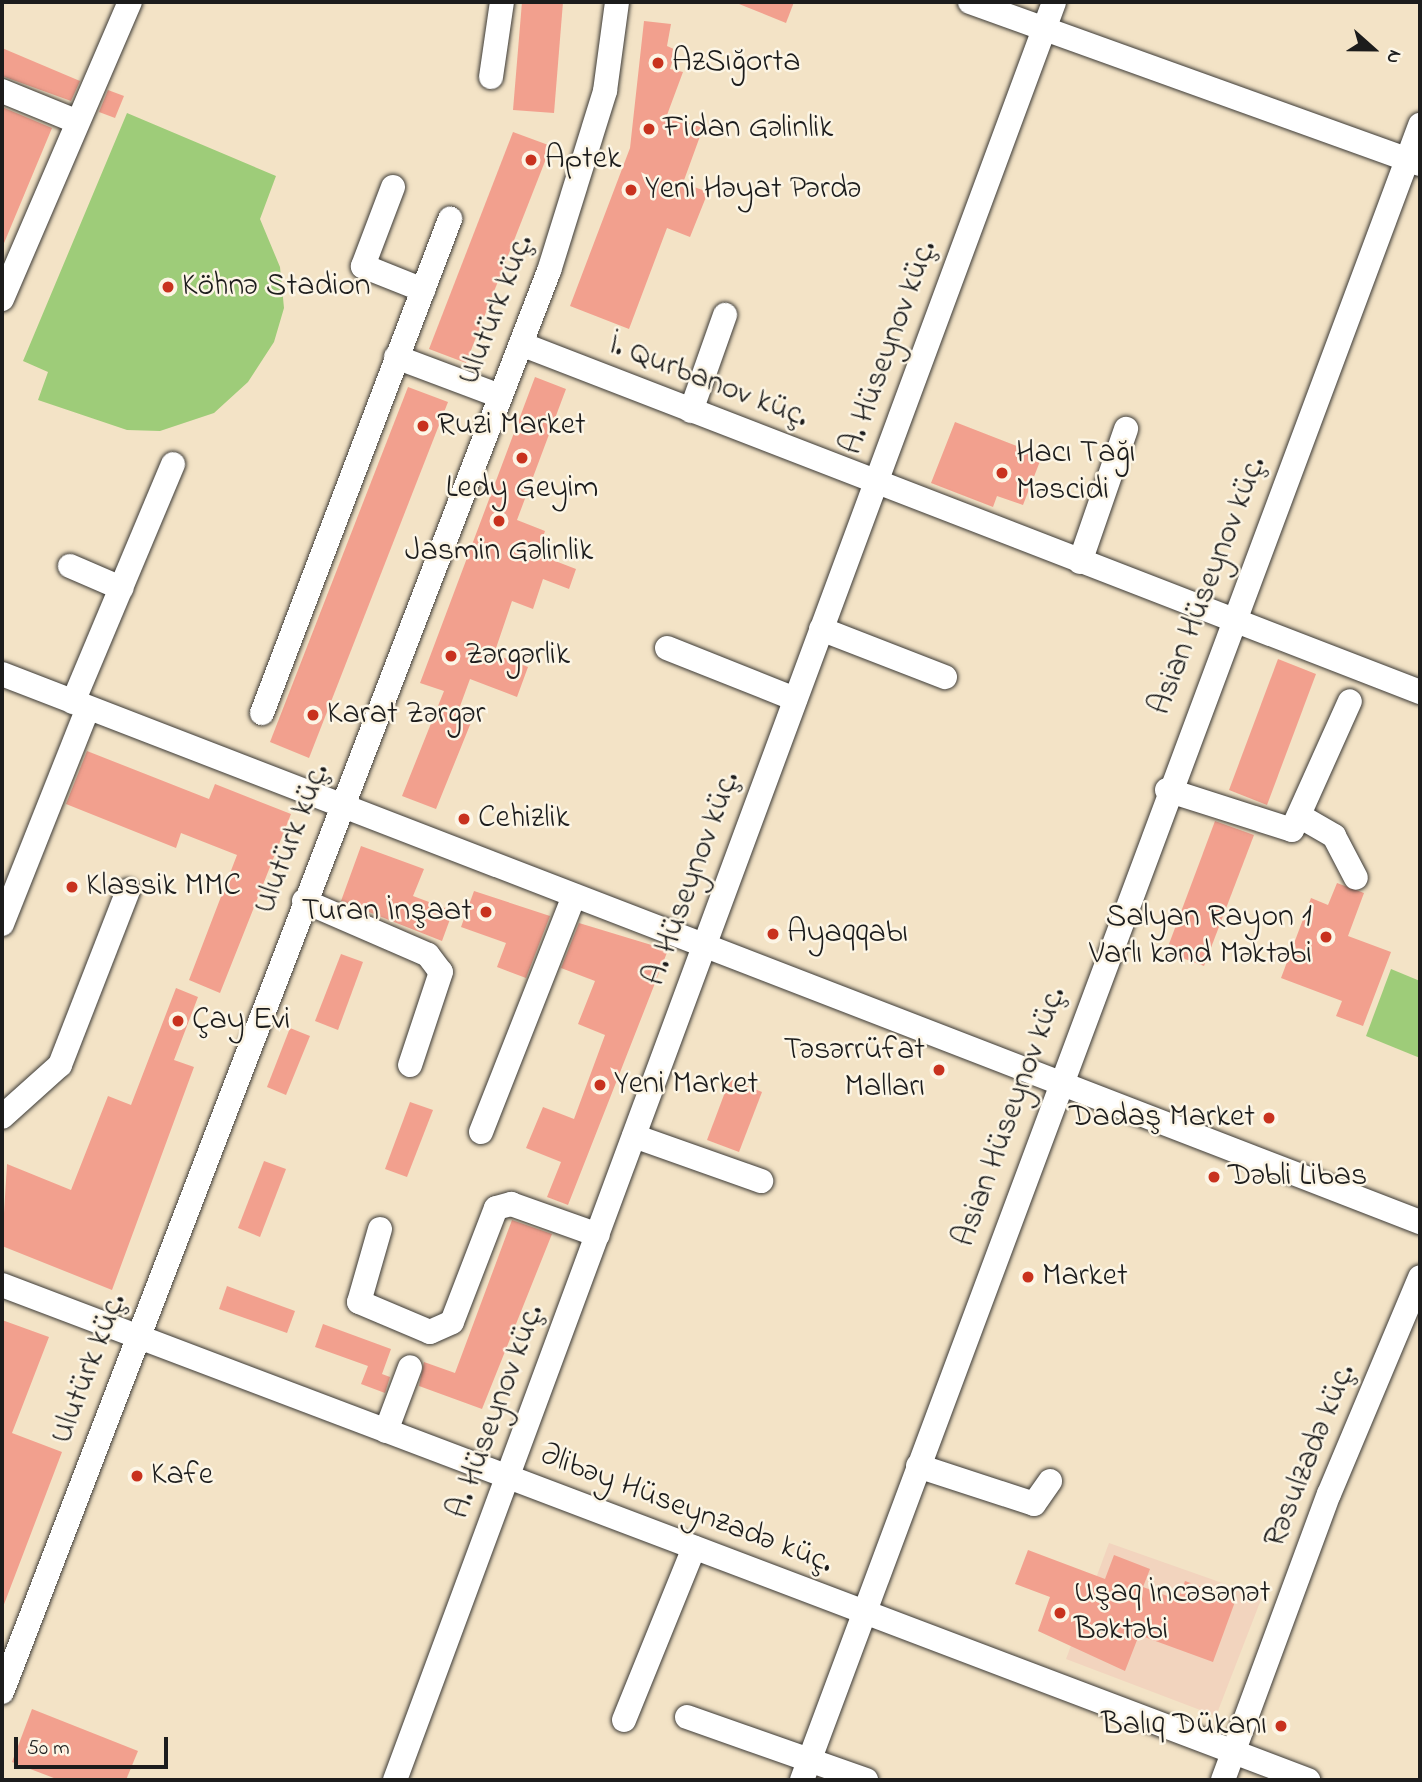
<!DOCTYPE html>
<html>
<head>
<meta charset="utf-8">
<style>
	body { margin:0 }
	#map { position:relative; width:1422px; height:1782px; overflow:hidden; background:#f3e3c6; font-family:"Indie Flower",sans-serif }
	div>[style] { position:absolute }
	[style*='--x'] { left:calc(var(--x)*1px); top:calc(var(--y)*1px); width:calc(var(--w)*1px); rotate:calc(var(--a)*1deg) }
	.built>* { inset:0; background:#f2d4be }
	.green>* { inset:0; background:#9ecc79 }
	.building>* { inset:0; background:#f2a08e }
	.roads { filter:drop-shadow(0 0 2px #3c3a36) drop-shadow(0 0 2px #3c3a36) }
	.minor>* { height:24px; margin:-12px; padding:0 12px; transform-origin:12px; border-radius:12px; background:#fff }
	.dots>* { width:19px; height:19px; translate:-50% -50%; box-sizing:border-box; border:4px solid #fcf5e5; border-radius:50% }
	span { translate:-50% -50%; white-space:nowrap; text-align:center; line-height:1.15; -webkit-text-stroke:5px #fcf5e5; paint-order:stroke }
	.poi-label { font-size:32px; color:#1c1c1c }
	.left { translate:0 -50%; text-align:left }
	.right { translate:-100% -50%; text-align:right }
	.street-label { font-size:32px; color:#1c1c1c }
	.frame { position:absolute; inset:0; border:4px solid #1c1c1c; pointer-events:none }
	.north { position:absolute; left:1338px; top:14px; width:70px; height:70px; -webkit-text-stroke:5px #fcf5e5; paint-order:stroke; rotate:111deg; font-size:19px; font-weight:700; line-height:28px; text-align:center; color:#1c1c1c }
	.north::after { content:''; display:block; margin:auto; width:24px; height:32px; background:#1c1c1c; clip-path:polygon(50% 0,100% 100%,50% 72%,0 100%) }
	.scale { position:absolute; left:14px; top:1737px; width:154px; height:32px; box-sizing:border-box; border:4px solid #1c1c1c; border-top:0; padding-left:9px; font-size:21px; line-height:24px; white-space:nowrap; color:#1c1c1c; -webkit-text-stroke:5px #fcf5e5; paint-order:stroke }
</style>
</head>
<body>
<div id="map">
	<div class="built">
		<div style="clip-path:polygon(1109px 1543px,1262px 1597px,1216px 1716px,1066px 1659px)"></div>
	</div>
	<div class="green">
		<div style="clip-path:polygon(127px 113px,276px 176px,260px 219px,280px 267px,284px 308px,274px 342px,248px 382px,214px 413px,160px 431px,127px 430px,38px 400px,48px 372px,23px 361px)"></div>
		<div style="clip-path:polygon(1391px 969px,1420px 981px,1420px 1058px,1366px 1036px)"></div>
	</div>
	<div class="building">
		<div style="clip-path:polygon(522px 2px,563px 2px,554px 113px,513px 110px)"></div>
		<div style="clip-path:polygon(734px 2px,794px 2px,786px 23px)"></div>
		<div style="clip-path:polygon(644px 21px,671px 24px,667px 46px,676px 50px,670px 69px,683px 72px,667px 115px,703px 128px,683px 183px,708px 192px,690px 237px,667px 228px,629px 329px,570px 306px,630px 148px)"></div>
		<div style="clip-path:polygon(2px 48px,80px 81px,71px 101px,2px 76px)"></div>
		<div style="clip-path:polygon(108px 90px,124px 96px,115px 118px,99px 112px)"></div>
		<div style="clip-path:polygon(2px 107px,52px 128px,2px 248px)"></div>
		<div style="clip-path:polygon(513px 132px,551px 146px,466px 363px,429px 349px)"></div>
		<div style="clip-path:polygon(535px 377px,566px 389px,517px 520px,545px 531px,537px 554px,576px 569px,569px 589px,543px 579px,533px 609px,512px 601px,494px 654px,528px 667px,517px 697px,470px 679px,459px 709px,474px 715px,436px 809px,402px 796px,444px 691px,420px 683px)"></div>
		<div style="clip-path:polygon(408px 387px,448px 402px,309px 758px,270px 742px)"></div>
		<div style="clip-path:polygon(955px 422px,1042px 456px,1023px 505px,997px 496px,993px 507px,931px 483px)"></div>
		<div style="clip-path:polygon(1278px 659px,1316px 674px,1267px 805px,1229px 790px)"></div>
		<div style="clip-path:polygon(87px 751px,209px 799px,215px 784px,291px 814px,220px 993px,189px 980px,237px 855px,181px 833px,176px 848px,66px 804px)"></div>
		<div style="clip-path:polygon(1215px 821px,1254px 835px,1204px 966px,1166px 952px)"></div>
		<div style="clip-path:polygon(361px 846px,424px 869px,413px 896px,453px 911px,442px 941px,341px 901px)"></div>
		<div style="clip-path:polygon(1337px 883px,1364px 893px,1348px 936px,1391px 952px,1363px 1026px,1336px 1016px,1342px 1001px,1281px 978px,1311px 898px,1328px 905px)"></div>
		<div style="clip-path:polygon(474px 891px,550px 916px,526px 978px,497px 967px,506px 943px,461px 927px)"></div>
		<div style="clip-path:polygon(579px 923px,668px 950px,568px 1205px,547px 1197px,561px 1162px,526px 1148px,543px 1107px,574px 1119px,605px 1035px,578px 1024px,595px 981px,561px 968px)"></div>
		<div style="clip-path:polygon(341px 954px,363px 962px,338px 1030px,315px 1021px)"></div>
		<div style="clip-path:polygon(176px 988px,198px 997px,174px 1060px,194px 1067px,112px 1290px,2px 1246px,7px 1164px,71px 1190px,108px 1096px,131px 1105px)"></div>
		<div style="clip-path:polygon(290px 1028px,310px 1036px,286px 1095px,267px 1087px)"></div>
		<div style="clip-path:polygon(730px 1079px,762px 1092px,739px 1152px,707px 1140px)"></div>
		<div style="clip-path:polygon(410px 1102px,433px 1110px,407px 1177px,385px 1169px)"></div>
		<div style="clip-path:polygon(264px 1161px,286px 1169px,260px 1237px,238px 1228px)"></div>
		<div style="clip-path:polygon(512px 1220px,552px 1234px,482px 1409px,419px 1386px,424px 1362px,455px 1373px)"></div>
		<div style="clip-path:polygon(227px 1286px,295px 1311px,287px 1333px,219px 1309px)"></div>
		<div style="clip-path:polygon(2px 1320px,49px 1337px,12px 1433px,62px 1452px,3px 1607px)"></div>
		<div style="clip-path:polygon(323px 1324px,391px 1349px,382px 1374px,390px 1377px,385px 1393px,361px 1384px,368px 1366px,315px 1347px)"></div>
		<div style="clip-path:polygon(1028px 1550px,1105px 1579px,1114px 1555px,1150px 1569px,1143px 1587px,1178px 1600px,1185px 1581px,1236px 1599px,1213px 1662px,1139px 1635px,1125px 1671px,1038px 1631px,1050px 1597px,1015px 1584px)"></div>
		<div style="clip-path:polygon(32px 1709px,138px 1751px,126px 1780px,59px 1780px,12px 1762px)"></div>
	</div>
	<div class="roads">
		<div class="minor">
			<div style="--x:970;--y:2;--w:478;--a:19.8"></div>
			<div style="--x:491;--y:77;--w:76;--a:-81.7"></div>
			<div style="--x:2;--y:91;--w:79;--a:22.3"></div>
			<div style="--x:393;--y:187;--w:85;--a:110.8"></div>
			<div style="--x:363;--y:266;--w:65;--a:21.8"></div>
			<div style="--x:2;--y:299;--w:323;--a:-66.7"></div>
			<div style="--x:521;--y:344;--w:964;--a:21.16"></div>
			<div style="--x:396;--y:357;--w:111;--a:20.6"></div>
			<div style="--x:691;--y:411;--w:102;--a:-70.5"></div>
			<div style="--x:1080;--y:562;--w:141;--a:-70.9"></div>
			<div style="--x:70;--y:566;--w:56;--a:23.3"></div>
			<div style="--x:821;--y:629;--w:133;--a:21.2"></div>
			<div style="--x:667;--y:648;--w:138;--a:21.7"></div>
			<div style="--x:2;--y:674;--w:1520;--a:21.13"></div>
			<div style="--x:73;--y:702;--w:258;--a:-67.2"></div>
			<div style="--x:262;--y:713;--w:529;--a:-69.16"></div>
			<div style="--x:1167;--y:790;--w:131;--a:17.7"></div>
			<div style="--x:1292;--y:830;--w:141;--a:-65.8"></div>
			<div style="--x:1303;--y:818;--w:36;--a:30"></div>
			<div style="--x:1334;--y:836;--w:47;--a:62.4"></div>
			<div style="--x:304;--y:901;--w:135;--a:23.5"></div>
			<div style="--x:428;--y:955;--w:21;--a:53"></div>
			<div style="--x:441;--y:972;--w:98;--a:108.4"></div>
			<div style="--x:2;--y:924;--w:232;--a:-68.3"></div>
			<div style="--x:2;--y:1117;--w:78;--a:-41.9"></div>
			<div style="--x:60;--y:1065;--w:187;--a:-68.7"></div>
			<div style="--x:481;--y:1132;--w:254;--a:-68.5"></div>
			<div style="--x:634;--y:1136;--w:135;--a:19.5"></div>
			<div style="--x:380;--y:1229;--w:76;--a:106"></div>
			<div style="--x:359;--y:1302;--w:77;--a:22.9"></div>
			<div style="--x:430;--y:1332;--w:24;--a:-24"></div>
			<div style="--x:452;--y:1322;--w:122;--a:-68.9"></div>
			<div style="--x:496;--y:1208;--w:16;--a:-15"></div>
			<div style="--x:511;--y:1204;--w:92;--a:19.6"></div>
			<div style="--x:2;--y:1285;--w:1397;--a:20.76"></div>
			<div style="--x:386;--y:1431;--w:68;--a:-69.4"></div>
			<div style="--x:918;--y:1466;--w:122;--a:18.1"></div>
			<div style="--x:1034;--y:1504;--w:28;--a:-55"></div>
			<div style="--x:2;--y:1692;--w:1523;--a:-68.95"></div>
			<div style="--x:549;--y:271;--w:189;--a:-72.7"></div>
			<div style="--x:605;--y:91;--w:90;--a:-82.3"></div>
			<div style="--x:687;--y:1717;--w:190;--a:19.4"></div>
			<div style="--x:624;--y:1720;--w:186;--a:-67.9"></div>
			<div style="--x:395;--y:1780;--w:1896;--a:-69.66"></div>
			<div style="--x:802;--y:1780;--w:1767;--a:-69.52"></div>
			<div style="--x:1223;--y:1780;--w:305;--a:-69.7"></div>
			<div style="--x:1329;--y:1494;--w:235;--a:-67.2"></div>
		</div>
	</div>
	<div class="dots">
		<div style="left:658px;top:63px;background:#c8321e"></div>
		<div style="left:649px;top:129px;background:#c8321e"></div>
		<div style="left:531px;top:160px;background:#c8321e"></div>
		<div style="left:631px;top:190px;background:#c8321e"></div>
		<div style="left:168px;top:287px;background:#c8321e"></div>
		<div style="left:423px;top:426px;background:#c8321e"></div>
		<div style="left:522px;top:458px;background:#c8321e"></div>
		<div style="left:1002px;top:473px;background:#c8321e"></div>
		<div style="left:499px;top:521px;background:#c8321e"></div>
		<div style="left:451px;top:656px;background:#c8321e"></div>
		<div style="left:313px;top:715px;background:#c8321e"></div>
		<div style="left:464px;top:819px;background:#c8321e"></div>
		<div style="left:72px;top:887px;background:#c8321e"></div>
		<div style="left:486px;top:912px;background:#c8321e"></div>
		<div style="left:773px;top:934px;background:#c8321e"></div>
		<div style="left:1326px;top:937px;background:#c8321e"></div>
		<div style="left:178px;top:1021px;background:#c8321e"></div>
		<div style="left:939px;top:1070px;background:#c8321e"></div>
		<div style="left:600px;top:1085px;background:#c8321e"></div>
		<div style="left:1269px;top:1118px;background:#c8321e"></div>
		<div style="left:1214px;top:1177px;background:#c8321e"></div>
		<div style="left:1028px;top:1277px;background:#c8321e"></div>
		<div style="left:137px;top:1476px;background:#c8321e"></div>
		<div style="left:1060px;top:1613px;background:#c8321e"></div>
		<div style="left:1281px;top:1726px;background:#c8321e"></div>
	</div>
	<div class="poi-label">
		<span class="left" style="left:672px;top:63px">AzSığorta</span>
		<span class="left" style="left:663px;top:129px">Fidan Gəlinlik</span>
		<span class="left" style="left:545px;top:160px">Aptek</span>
		<span class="left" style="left:645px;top:190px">Yeni Həyat Pərdə</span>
		<span class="left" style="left:182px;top:287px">Köhnə Stadion</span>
		<span class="left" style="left:437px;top:426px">Ruzi Market</span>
		<span class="left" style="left:1016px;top:473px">Hacı Tağı<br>Məscidi</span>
		<span style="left:522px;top:489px">Ledy Geyim</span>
		<span style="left:499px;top:552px">Jasmin Gəlinlik</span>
		<span class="left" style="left:465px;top:656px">Zərgərlik</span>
		<span class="left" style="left:327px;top:715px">Karat Zərgər</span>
		<span class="left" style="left:478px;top:819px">Cehizlik</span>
		<span class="left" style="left:86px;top:887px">Klassik MMC</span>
		<span class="right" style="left:472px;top:912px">Turan İnşaat</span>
		<span class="right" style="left:1312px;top:937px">Salyan Rayon 1<br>Varlı kənd Məktəbi</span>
		<span class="left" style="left:787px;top:934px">Ayaqqabı</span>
		<span class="left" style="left:192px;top:1021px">Çay Evi</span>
		<span class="right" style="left:925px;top:1070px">Təsərrüfat<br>Malları</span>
		<span class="left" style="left:614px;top:1085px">Yeni Market</span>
		<span class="right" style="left:1255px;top:1118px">Dadaş Market</span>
		<span class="left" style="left:1228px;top:1177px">Dəbli Libas</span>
		<span class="left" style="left:1042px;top:1277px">Market</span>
		<span class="left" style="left:151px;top:1476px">Kafe</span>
		<span class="left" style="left:1074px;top:1613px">Uşaq İncəsənət<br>Bəktəbi</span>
		<span class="right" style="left:1267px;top:1726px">Balıq Dükanı</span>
	</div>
	<div class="street-label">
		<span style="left:497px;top:310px;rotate:-69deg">Ulutürk küç.</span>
		<span style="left:890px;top:348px;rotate:-70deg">A. Hüseynov küç.</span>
		<span style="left:708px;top:382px;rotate:21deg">İ. Qurbanov küç.</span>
		<span style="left:1209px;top:586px;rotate:-69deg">Asian Hüseynov küç.</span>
		<span style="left:293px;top:839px;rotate:-69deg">Ulutürk küç.</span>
		<span style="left:693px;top:879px;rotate:-70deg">A. Hüseynov küç.</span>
		<span style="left:1011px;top:1117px;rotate:-70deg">Asian Hüseynov küç.</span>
		<span style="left:90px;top:1369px;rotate:-69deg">Ulutürk küç.</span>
		<span style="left:497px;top:1412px;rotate:-70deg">A. Hüseynov küç.</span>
		<span style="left:1311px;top:1456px;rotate:-68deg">Rəsulzadə küç.</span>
		<span style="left:686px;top:1510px;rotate:21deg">Əlibəy Hüseynzadə küç.</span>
	</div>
	<div class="frame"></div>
	<div class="north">N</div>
	<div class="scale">50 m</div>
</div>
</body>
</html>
